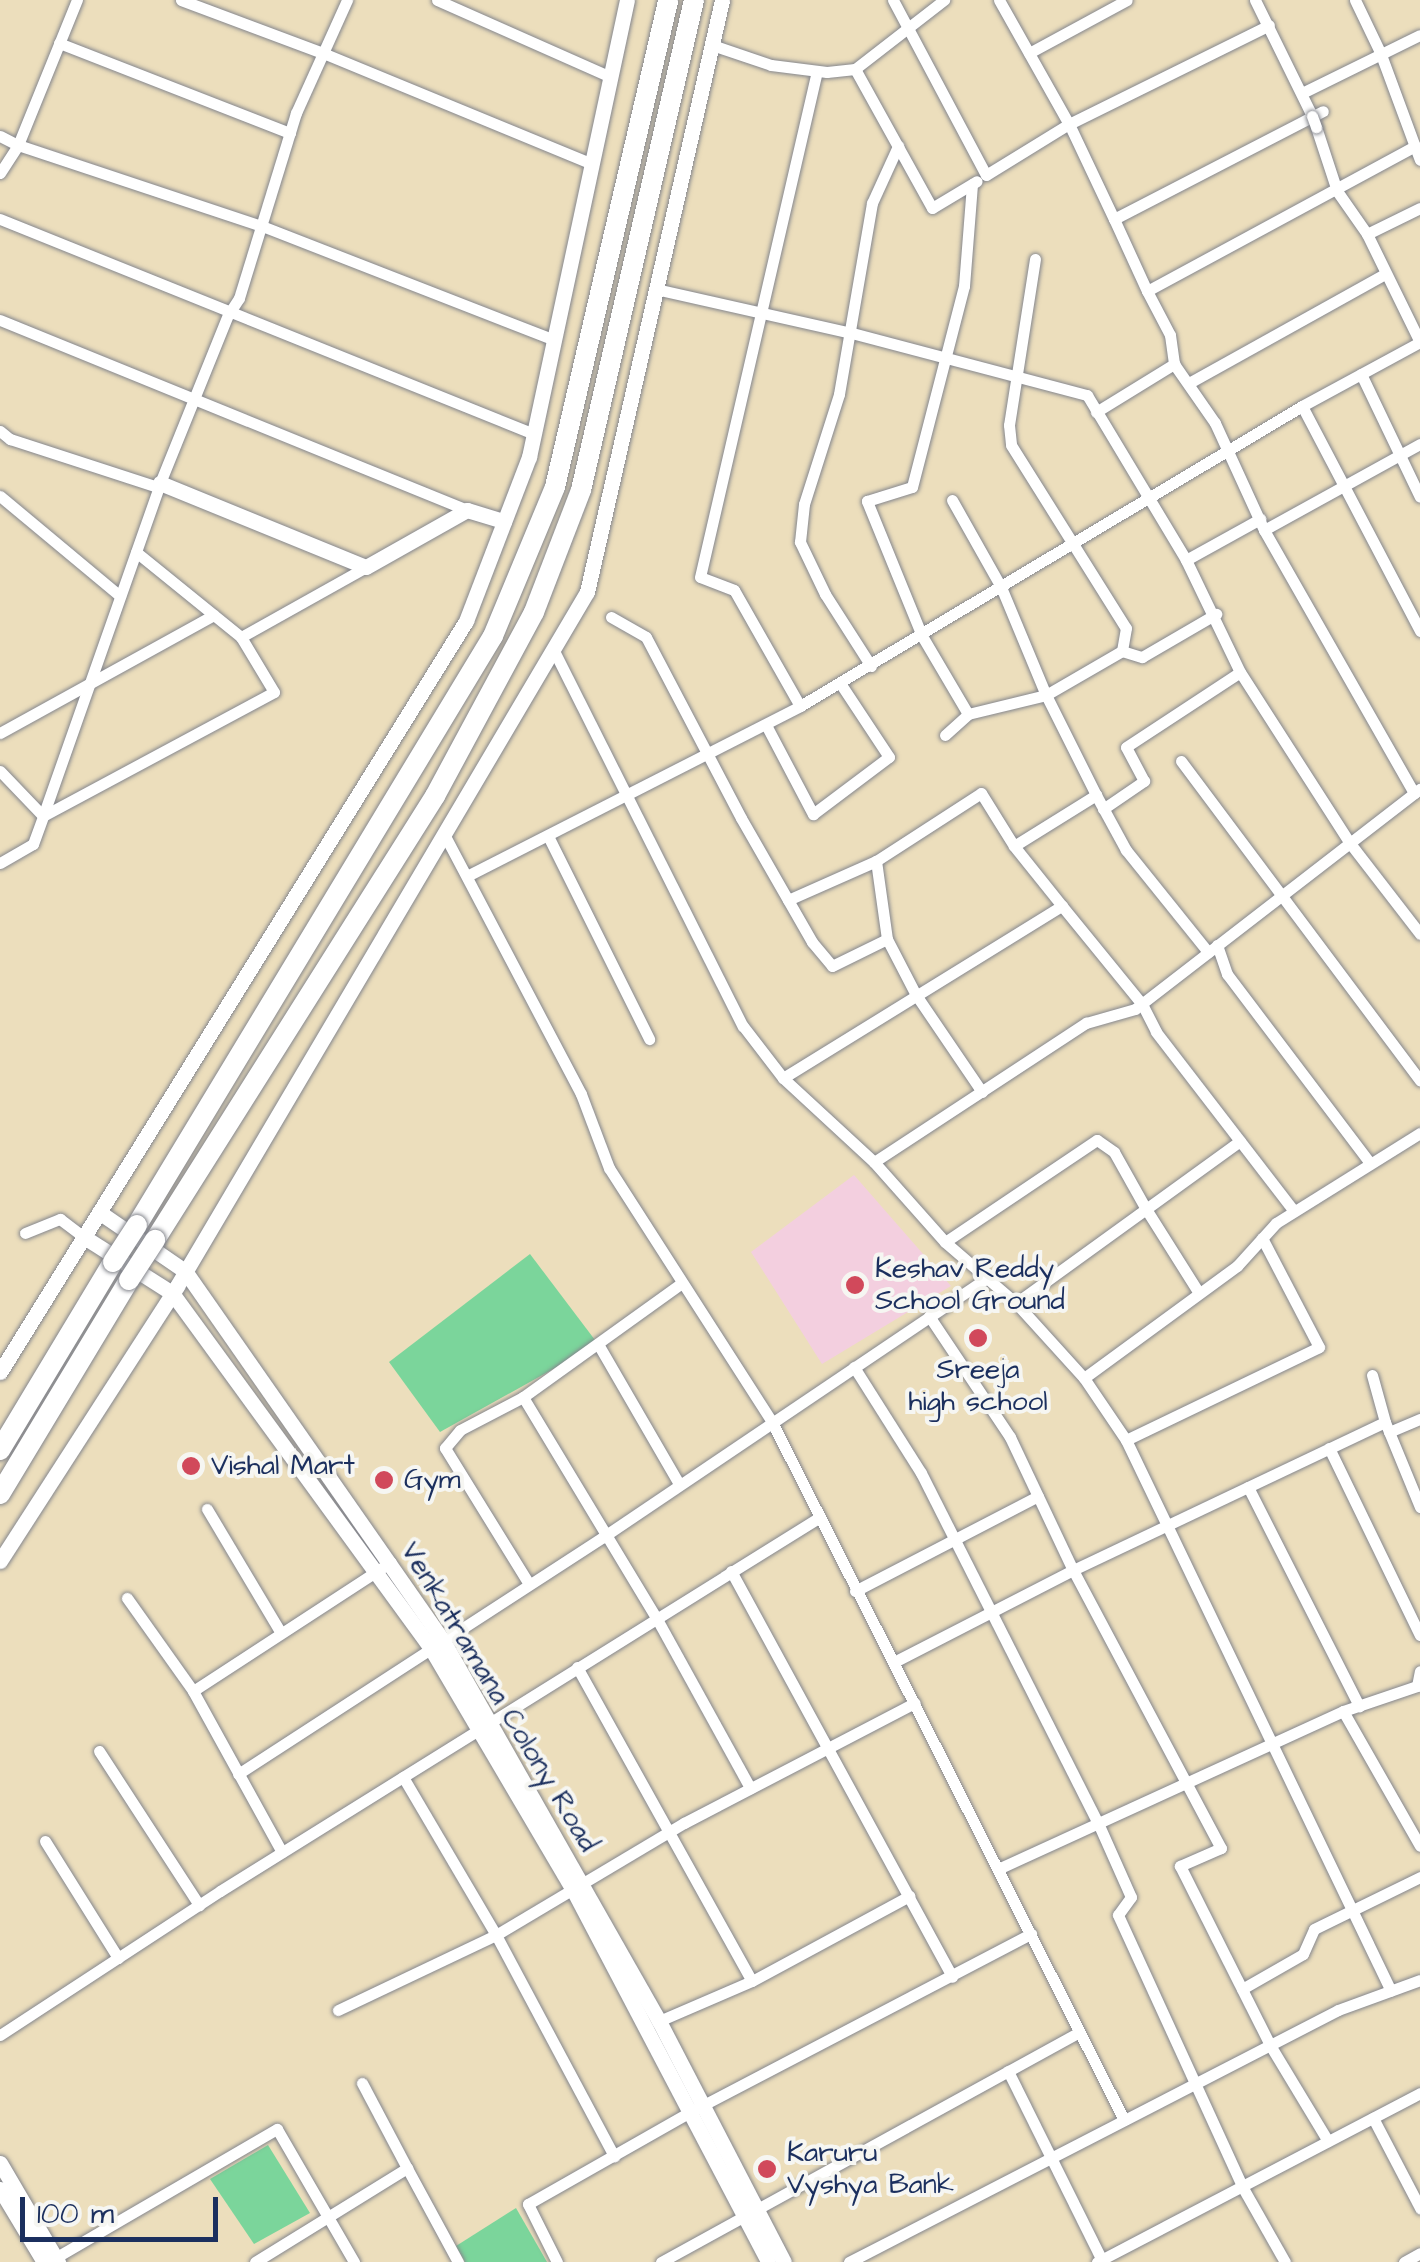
<!DOCTYPE html>
<html>
<head>
<meta charset="utf-8">
<style>
	body { margin:0 }
	#map { position:relative; width:1420px; height:2262px; overflow:hidden; background:#ecdebc; font-family:"Architects Daughter",sans-serif }
	div>[style] { position:absolute }
	[style*='--x'] { left:calc(var(--x)*1px); top:calc(var(--y)*1px); width:calc(var(--w)*1px); rotate:calc(var(--a)*1deg) }
	.built>* { inset:0; background:#f3cfdf }
	.green>* { inset:0; background:#7bd59b }
	.roads { filter:drop-shadow(0 0 2px #84868d) drop-shadow(0 0 2px #84868d) }
	.street>* { height:11px; margin:-5.5px; padding:0 5.5px; transform-origin:5.5px; border-radius:5.5px; background:#fff }
	.secondary>* { height:15px; margin:-7.5px; padding:0 7.5px; transform-origin:7.5px; border-radius:7.5px; background:#fff }
	.highway>* { height:20px; margin:-10px; padding:0 10px; transform-origin:10px; border-radius:10px; background:#fff }
	.bridges { filter:drop-shadow(0 0 2px #84868d) drop-shadow(0 0 2px #84868d) }
	.street-bridge>* { height:11px; margin:-5.5px; padding:0 5.5px; transform-origin:5.5px; border-radius:5.5px; background:#fff }
	.highway-bridge>* { height:20px; margin:-10px; padding:0 10px; transform-origin:10px; border-radius:10px; background:#fff }
	.dots>* { width:28px; height:28px; translate:-50% -50%; box-sizing:border-box; border:5px solid #f6f6f2; border-radius:50% }
	span { translate:-50% -50%; white-space:nowrap; text-align:center; line-height:1.15; -webkit-text-stroke:8px #f6f6f2; paint-order:stroke }
	.poi-label { font-size:28px; color:#1b2f5e }
	.left { translate:0 -50%; text-align:left }
	.street-label { font-size:28px; color:#1b2f5e }
	.scale { position:absolute; left:20px; top:2197px; width:198px; height:45px; box-sizing:border-box; border:5px solid #1b2f5e; border-top:0; padding-left:12px; font-size:30px; line-height:35px; white-space:nowrap; color:#1b2f5e; -webkit-text-stroke:8px #f6f6f2; paint-order:stroke }
</style>
</head>
<body>
<div id="map">
	<div class="built">
		<div style="clip-path:polygon(854px 1175px,951px 1286px,822px 1364px,751px 1252px)"></div>
	</div>
	<div class="green">
		<div style="clip-path:polygon(530px 1254px,598px 1344px,440px 1432px,389px 1362px)"></div>
		<div style="clip-path:polygon(268px 2145px,310px 2213px,254px 2244px,210px 2179px)"></div>
		<div style="clip-path:polygon(516px 2208px,547px 2262px,465px 2262px,456px 2246px)"></div>
	</div>
	<div class="roads">
		<div class="street">
			<div style="--x:181;--y:0;--w:152;--a:20.5"></div>
			<div style="--x:323;--y:53;--w:291;--a:22.4"></div>
			<div style="--x:437;--y:0;--w:190;--a:23.9"></div>
			<div style="--x:893;--y:0;--w:198;--a:62"></div>
			<div style="--x:986;--y:175;--w:97;--a:-31.6"></div>
			<div style="--x:1069;--y:124;--w:223;--a:-26.3"></div>
			<div style="--x:999;--y:0;--w:142;--a:60.6"></div>
			<div style="--x:1069;--y:124;--w:105;--a:64.7"></div>
			<div style="--x:1114;--y:219;--w:235;--a:-27.3"></div>
			<div style="--x:1255;--y:0;--w:129;--a:63.8"></div>
			<div style="--x:1355;--y:0;--w:58;--a:64.3"></div>
			<div style="--x:1380;--y:52;--w:115;--a:69.7"></div>
			<div style="--x:59;--y:43;--w:248;--a:21.3"></div>
			<div style="--x:712;--y:45;--w:62;--a:18.7"></div>
			<div style="--x:771;--y:65;--w:56;--a:7.1"></div>
			<div style="--x:827;--y:72;--w:28;--a:-6"></div>
			<div style="--x:855;--y:69;--w:113;--a:-37.8"></div>
			<div style="--x:1029;--y:53;--w:111;--a:-28.4"></div>
			<div style="--x:855;--y:69;--w:159;--a:61"></div>
			<div style="--x:932;--y:208;--w:52;--a:-31"></div>
			<div style="--x:1302;--y:93;--w:131;--a:-26.2"></div>
			<div style="--x:1316;--y:127;--w:67;--a:71.8"></div>
			<div style="--x:1337;--y:191;--w:52;--a:55.1"></div>
			<div style="--x:1367;--y:234;--w:120;--a:63.9"></div>
			<div style="--x:1420;--y:342;--w:134;--a:151.5"></div>
			<div style="--x:1302;--y:406;--w:254;--a:62.3"></div>
			<div style="--x:0;--y:136;--w:20;--a:27"></div>
			<div style="--x:18;--y:145;--w:157;--a:-67.9"></div>
			<div style="--x:0;--y:173;--w:33;--a:-57"></div>
			<div style="--x:18;--y:145;--w:257;--a:18.4"></div>
			<div style="--x:262;--y:226;--w:313;--a:21.3"></div>
			<div style="--x:0;--y:219;--w:576;--a:21.93"></div>
			<div style="--x:1114;--y:219;--w:79;--a:65.4"></div>
			<div style="--x:1147;--y:291;--w:305;--a:-28.4"></div>
			<div style="--x:1367;--y:234;--w:59;--a:-26.1"></div>
			<div style="--x:1035;--y:259;--w:168;--a:98.9"></div>
			<div style="--x:1009;--y:425;--w:20;--a:84"></div>
			<div style="--x:1011;--y:445;--w:216;--a:57.9"></div>
			<div style="--x:1126;--y:628;--w:23;--a:100"></div>
			<div style="--x:656;--y:289;--w:201;--a:12.7"></div>
			<div style="--x:852;--y:333;--w:243;--a:14.8"></div>
			<div style="--x:1087;--y:395;--w:192;--a:59"></div>
			<div style="--x:1186;--y:560;--w:124;--a:64.3"></div>
			<div style="--x:1147;--y:291;--w:50;--a:62.4"></div>
			<div style="--x:1170;--y:335;--w:29;--a:82"></div>
			<div style="--x:1174;--y:364;--w:72;--a:55.2"></div>
			<div style="--x:1215;--y:423;--w:118;--a:65.4"></div>
			<div style="--x:1264;--y:530;--w:303;--a:60.3"></div>
			<div style="--x:0;--y:320;--w:504;--a:22.14"></div>
			<div style="--x:1361;--y:374;--w:136;--a:64.4"></div>
			<div style="--x:1189;--y:383;--w:224;--a:-29.1"></div>
			<div style="--x:1096;--y:412;--w:92;--a:-31.6"></div>
			<div style="--x:0;--y:431;--w:13;--a:39"></div>
			<div style="--x:10;--y:439;--w:156;--a:18"></div>
			<div style="--x:0;--y:496;--w:156;--a:39.8"></div>
			<div style="--x:952;--y:500;--w:100;--a:60.6"></div>
			<div style="--x:1001;--y:587;--w:117;--a:67.4"></div>
			<div style="--x:1046;--y:695;--w:88;--a:-30.1"></div>
			<div style="--x:1122;--y:651;--w:21;--a:17"></div>
			<div style="--x:1142;--y:657;--w:86;--a:-30.2"></div>
			<div style="--x:1264;--y:530;--w:178;--a:-28.9"></div>
			<div style="--x:1186;--y:560;--w:85;--a:-29"></div>
			<div style="--x:611;--y:617;--w:40;--a:29.7"></div>
			<div style="--x:646;--y:637;--w:204;--a:62.3"></div>
			<div style="--x:741;--y:818;--w:143;--a:60.2"></div>
			<div style="--x:812;--y:942;--w:31;--a:50"></div>
			<div style="--x:832;--y:966;--w:61;--a:-26.1"></div>
			<div style="--x:241;--y:637;--w:143;--a:-29.2"></div>
			<div style="--x:553;--y:649;--w:422;--a:63.3"></div>
			<div style="--x:743;--y:1026;--w:66;--a:52.4"></div>
			<div style="--x:783;--y:1078;--w:124;--a:42.7"></div>
			<div style="--x:874;--y:1162;--w:254;--a:-33.3"></div>
			<div style="--x:1086;--y:1023;--w:51;--a:-15.9"></div>
			<div style="--x:1135;--y:1009;--w:360;--a:-37.7"></div>
			<div style="--x:871;--y:666;--w:85;--a:-122.6"></div>
			<div style="--x:825;--y:594;--w:58;--a:-115.7"></div>
			<div style="--x:800;--y:542;--w:38;--a:-84"></div>
			<div style="--x:804;--y:504;--w:115;--a:-72.3"></div>
			<div style="--x:839;--y:394;--w:194;--a:-80.2"></div>
			<div style="--x:872;--y:203;--w:63;--a:-65.5"></div>
			<div style="--x:800;--y:706;--w:133;--a:-119.6"></div>
			<div style="--x:734;--y:590;--w:36;--a:-159"></div>
			<div style="--x:700;--y:577;--w:519;--a:-76.98"></div>
			<div style="--x:968;--y:714;--w:80;--a:-13.7"></div>
			<div style="--x:1046;--y:695;--w:112;--a:63.4"></div>
			<div style="--x:766;--y:725;--w:101;--a:62.2"></div>
			<div style="--x:813;--y:814;--w:95;--a:-36.9"></div>
			<div style="--x:889;--y:757;--w:89;--a:-123.5"></div>
			<div style="--x:0;--y:733;--w:244;--a:-28.9"></div>
			<div style="--x:945;--y:735;--w:31;--a:-42"></div>
			<div style="--x:968;--y:714;--w:91;--a:-120.5"></div>
			<div style="--x:922;--y:636;--w:146;--a:-112.2"></div>
			<div style="--x:867;--y:501;--w:47;--a:-17.3"></div>
			<div style="--x:912;--y:487;--w:208;--a:-75.5"></div>
			<div style="--x:964;--y:286;--w:102;--a:-85.5"></div>
			<div style="--x:1181;--y:761;--w:399;--a:53.2"></div>
			<div style="--x:0;--y:771;--w:62;--a:46.3"></div>
			<div style="--x:43;--y:816;--w:353;--a:-70.6"></div>
			<div style="--x:160;--y:483;--w:181;--a:-68"></div>
			<div style="--x:228;--y:315;--w:20;--a:-57"></div>
			<div style="--x:239;--y:298;--w:194;--a:-72.9"></div>
			<div style="--x:296;--y:113;--w:124;--a:-65.7"></div>
			<div style="--x:1103;--y:809;--w:50;--a:-34.3"></div>
			<div style="--x:1144;--y:781;--w:38;--a:-118"></div>
			<div style="--x:1126;--y:747;--w:136;--a:-33.3"></div>
			<div style="--x:1240;--y:672;--w:202;--a:57.3"></div>
			<div style="--x:1349;--y:842;--w:116;--a:52.3"></div>
			<div style="--x:444;--y:834;--w:294;--a:62.2"></div>
			<div style="--x:581;--y:1094;--w:79;--a:69.3"></div>
			<div style="--x:609;--y:1168;--w:302;--a:57.3"></div>
			<div style="--x:772;--y:1422;--w:782;--a:63.24"></div>
			<div style="--x:548;--y:836;--w:227;--a:63.5"></div>
			<div style="--x:1014;--y:846;--w:77;--a:51.3"></div>
			<div style="--x:0;--y:863;--w:38;--a:-30"></div>
			<div style="--x:33;--y:844;--w:30;--a:-70"></div>
			<div style="--x:43;--y:816;--w:262;--a:-28.2"></div>
			<div style="--x:274;--y:692;--w:64;--a:-121"></div>
			<div style="--x:241;--y:637;--w:135;--a:-141"></div>
			<div style="--x:467;--y:876;--w:374;--a:-27"></div>
			<div style="--x:800;--y:706;--w:585;--a:-30.86"></div>
			<div style="--x:788;--y:900;--w:96;--a:-23.9"></div>
			<div style="--x:1217;--y:945;--w:31;--a:71"></div>
			<div style="--x:1227;--y:974;--w:237;--a:52.9"></div>
			<div style="--x:783;--y:1078;--w:328;--a:-31.7"></div>
			<div style="--x:1062;--y:906;--w:127;--a:50.8"></div>
			<div style="--x:1142;--y:1004;--w:31;--a:63"></div>
			<div style="--x:1156;--y:1032;--w:226;--a:52.4"></div>
			<div style="--x:982;--y:1092;--w:117;--a:-124.2"></div>
			<div style="--x:916;--y:995;--w:63;--a:-117.4"></div>
			<div style="--x:887;--y:939;--w:79;--a:-98"></div>
			<div style="--x:876;--y:861;--w:125;--a:-32.9"></div>
			<div style="--x:981;--y:793;--w:62;--a:58.1"></div>
			<div style="--x:1014;--y:846;--w:97;--a:-31.9"></div>
			<div style="--x:1096;--y:795;--w:63;--a:61.4"></div>
			<div style="--x:1126;--y:850;--w:131;--a:51.2"></div>
			<div style="--x:874;--y:1162;--w:107;--a:48.4"></div>
			<div style="--x:945;--y:1242;--w:94;--a:40.7"></div>
			<div style="--x:1016;--y:1303;--w:101;--a:47.8"></div>
			<div style="--x:1084;--y:1378;--w:75;--a:55.9"></div>
			<div style="--x:1126;--y:1440;--w:611;--a:64.32"></div>
			<div style="--x:25;--y:1233;--w:38;--a:-22"></div>
			<div style="--x:60;--y:1219;--w:30;--a:37"></div>
			<div style="--x:945;--y:1242;--w:183;--a:-33.9"></div>
			<div style="--x:1097;--y:1140;--w:21;--a:35"></div>
			<div style="--x:1114;--y:1152;--w:65;--a:60.7"></div>
			<div style="--x:1146;--y:1209;--w:116;--a:-35.9"></div>
			<div style="--x:1016;--y:1303;--w:160;--a:-35.9"></div>
			<div style="--x:1146;--y:1209;--w:99;--a:57.8"></div>
			<div style="--x:929;--y:1316;--w:146;--a:56.2"></div>
			<div style="--x:1010;--y:1437;--w:147;--a:64.7"></div>
			<div style="--x:1073;--y:1570;--w:315;--a:62"></div>
			<div style="--x:1221;--y:1848;--w:45;--a:156.3"></div>
			<div style="--x:1180;--y:1866;--w:200;--a:63.3"></div>
			<div style="--x:1270;--y:2045;--w:112;--a:58.9"></div>
			<div style="--x:598;--y:1344;--w:162;--a:59.9"></div>
			<div style="--x:854;--y:1367;--w:125;--a:57.7"></div>
			<div style="--x:921;--y:1473;--w:392;--a:63.2"></div>
			<div style="--x:1098;--y:1823;--w:81;--a:66"></div>
			<div style="--x:1131;--y:1897;--w:22;--a:126"></div>
			<div style="--x:1118;--y:1915;--w:300;--a:65.4"></div>
			<div style="--x:1243;--y:2188;--w:85;--a:60.4"></div>
			<div style="--x:1372;--y:1375;--w:49;--a:74.5"></div>
			<div style="--x:1385;--y:1422;--w:92;--a:67.6"></div>
			<div style="--x:1084;--y:1378;--w:190;--a:-36.2"></div>
			<div style="--x:1237;--y:1266;--w:58;--a:-47.8"></div>
			<div style="--x:1276;--y:1223;--w:170;--a:-32"></div>
			<div style="--x:523;--y:1397;--w:262;--a:58.9"></div>
			<div style="--x:658;--y:1621;--w:191;--a:61.1"></div>
			<div style="--x:1389;--y:1432;--w:34;--a:-23"></div>
			<div style="--x:1126;--y:1440;--w:214;--a:-25.7"></div>
			<div style="--x:1319;--y:1347;--w:123;--a:-117.6"></div>
			<div style="--x:1329;--y:1448;--w:208;--a:64.1"></div>
			<div style="--x:1248;--y:1487;--w:246;--a:63.1"></div>
			<div style="--x:207;--y:1509;--w:144;--a:59.2"></div>
			<div style="--x:731;--y:1571;--w:462;--a:61.4"></div>
			<div style="--x:529;--y:1584;--w:160;--a:-121.7"></div>
			<div style="--x:445;--y:1448;--w:23;--a:-50"></div>
			<div style="--x:460;--y:1430;--w:71;--a:-27.6"></div>
			<div style="--x:523;--y:1397;--w:193;--a:-35.7"></div>
			<div style="--x:855;--y:1591;--w:206;--a:-27.4"></div>
			<div style="--x:127;--y:1598;--w:114;--a:54.6"></div>
			<div style="--x:193;--y:1691;--w:184;--a:61.1"></div>
			<div style="--x:894;--y:1662;--w:201;--a:-27.2"></div>
			<div style="--x:1073;--y:1570;--w:345;--a:-25.4"></div>
			<div style="--x:577;--y:1667;--w:359;--a:60.9"></div>
			<div style="--x:1420;--y:1685;--w:81;--a:161.3"></div>
			<div style="--x:1343;--y:1711;--w:155;--a:60.3"></div>
			<div style="--x:1417;--y:1686;--w:15;--a:-79"></div>
			<div style="--x:193;--y:1691;--w:236;--a:-33.1"></div>
			<div style="--x:99;--y:1751;--w:184;--a:57"></div>
			<div style="--x:238;--y:1774;--w:435;--a:-33"></div>
			<div style="--x:603;--y:1537;--w:465;--a:-34"></div>
			<div style="--x:403;--y:1777;--w:183;--a:59.5"></div>
			<div style="--x:496;--y:1935;--w:251;--a:61.9"></div>
			<div style="--x:45;--y:1841;--w:138;--a:58"></div>
			<div style="--x:998;--y:1869;--w:379;--a:-24.6"></div>
			<div style="--x:1242;--y:1989;--w:70;--a:-29.8"></div>
			<div style="--x:1303;--y:1954;--w:27;--a:-66"></div>
			<div style="--x:1314;--y:1929;--w:118;--a:-26.1"></div>
			<div style="--x:338;--y:2010;--w:175;--a:-25.4"></div>
			<div style="--x:496;--y:1935;--w:219;--a:-30.8"></div>
			<div style="--x:684;--y:1823;--w:260;--a:-27.5"></div>
			<div style="--x:659;--y:2021;--w:101;--a:-23.3"></div>
			<div style="--x:752;--y:1981;--w:179;--a:-28.4"></div>
			<div style="--x:0;--y:2035;--w:263;--a:-33.2"></div>
			<div style="--x:220;--y:1891;--w:707;--a:-31.94"></div>
			<div style="--x:1008;--y:2071;--w:213;--a:63.6"></div>
			<div style="--x:362;--y:2083;--w:96;--a:62.1"></div>
			<div style="--x:1373;--y:2118;--w:102;--a:62.4"></div>
			<div style="--x:55;--y:2258;--w:257;--a:-30.2"></div>
			<div style="--x:277;--y:2129;--w:154;--a:59.9"></div>
			<div style="--x:255;--y:2262;--w:179;--a:-31.7"></div>
			<div style="--x:407;--y:2168;--w:107;--a:61.5"></div>
			<div style="--x:557;--y:2262;--w:65;--a:-116.6"></div>
			<div style="--x:528;--y:2204;--w:186;--a:-29.6"></div>
			<div style="--x:690;--y:2112;--w:385;--a:-27.6"></div>
			<div style="--x:661;--y:2262;--w:477;--a:-28.8"></div>
			<div style="--x:849;--y:2262;--w:550;--a:-27.26"></div>
			<div style="--x:1338;--y:2010;--w:87;--a:-20.1"></div>
			<div style="--x:1097;--y:2262;--w:365;--a:-27.6"></div>
			<div style="--x:1404;--y:2262;--w:18;--a:-29"></div>
		</div>
		<div class="secondary">
			<div style="--x:160;--y:483;--w:222;--a:22.2"></div>
			<div style="--x:366;--y:567;--w:116;--a:-29.4"></div>
			<div style="--x:467;--y:510;--w:39;--a:17"></div>
			<div style="--x:99;--y:1212;--w:104;--a:34.5"></div>
			<div style="--x:185;--y:1271;--w:449;--a:55.1"></div>
			<div style="--x:442;--y:1639;--w:439;--a:60.4"></div>
			<div style="--x:659;--y:2021;--w:271;--a:62.6"></div>
			<div style="--x:84;--y:1237;--w:104;--a:32.5"></div>
			<div style="--x:172;--y:1293;--w:438;--a:53.9"></div>
			<div style="--x:430;--y:1647;--w:277;--a:59.5"></div>
			<div style="--x:571;--y:1886;--w:424;--a:62.3"></div>
			<div style="--x:0;--y:1372;--w:884;--a:-58.18"></div>
			<div style="--x:466;--y:621;--w:176;--a:-69"></div>
			<div style="--x:529;--y:457;--w:467;--a:-77.9"></div>
			<div style="--x:0;--y:1561;--w:327;--a:-57.2"></div>
			<div style="--x:177;--y:1286;--w:806;--a:-59.43"></div>
			<div style="--x:587;--y:592;--w:607;--a:-77.15"></div>
			<div style="--x:0;--y:2163;--w:115;--a:59.6"></div>
			<div style="--x:0;--y:2189;--w:85;--a:58.9"></div>
		</div>
		<div class="highway">
			<div style="--x:137;--y:1225;--w:688;--a:-58.85"></div>
			<div style="--x:493;--y:636;--w:161;--a:-67.4"></div>
			<div style="--x:555;--y:487;--w:500;--a:-76.9"></div>
			<div style="--x:155;--y:1240;--w:525;--a:-57.76"></div>
			<div style="--x:435;--y:796;--w:209;--a:-61.7"></div>
			<div style="--x:534;--y:612;--w:131;--a:-68.9"></div>
			<div style="--x:581;--y:490;--w:503;--a:-77.01"></div>
			<div style="--x:0;--y:1450;--w:219;--a:-59"></div>
			<div style="--x:0;--y:1494;--w:250;--a:-58.9"></div>
		</div>
	</div>
	<div class="bridges">
		<div class="street-bridge">
			<div style="--x:1312;--y:116;--w:12;--a:70"></div>
		</div>
		<div class="highway-bridge">
			<div style="--x:113;--y:1262;--w:44;--a:-57"></div>
			<div style="--x:129;--y:1280;--w:48;--a:-57"></div>
		</div>
	</div>
	<div class="dots">
		<div style="left:855px;top:1285px;background:#d1495b"></div>
		<div style="left:978px;top:1338px;background:#d1495b"></div>
		<div style="left:191px;top:1466px;background:#d1495b"></div>
		<div style="left:384px;top:1480px;background:#d1495b"></div>
		<div style="left:767px;top:2169px;background:#d1495b"></div>
	</div>
	<div class="poi-label">
		<span class="left" style="left:875px;top:1285px">Keshav Reddy<br>School Ground</span>
		<span style="left:978px;top:1386px">Sreeja<br>high school</span>
		<span class="left" style="left:211px;top:1466px">Vishal Mart</span>
		<span class="left" style="left:404px;top:1480px">Gym</span>
		<span class="left" style="left:787px;top:2169px">Karuru<br>Vyshya Bank</span>
	</div>
	<div class="street-label">
		<span style="left:499px;top:1697px;rotate:59deg">Venkatramana Colony Road</span>
	</div>
	<div class="scale">100 m</div>
</div>
</body>
</html>
